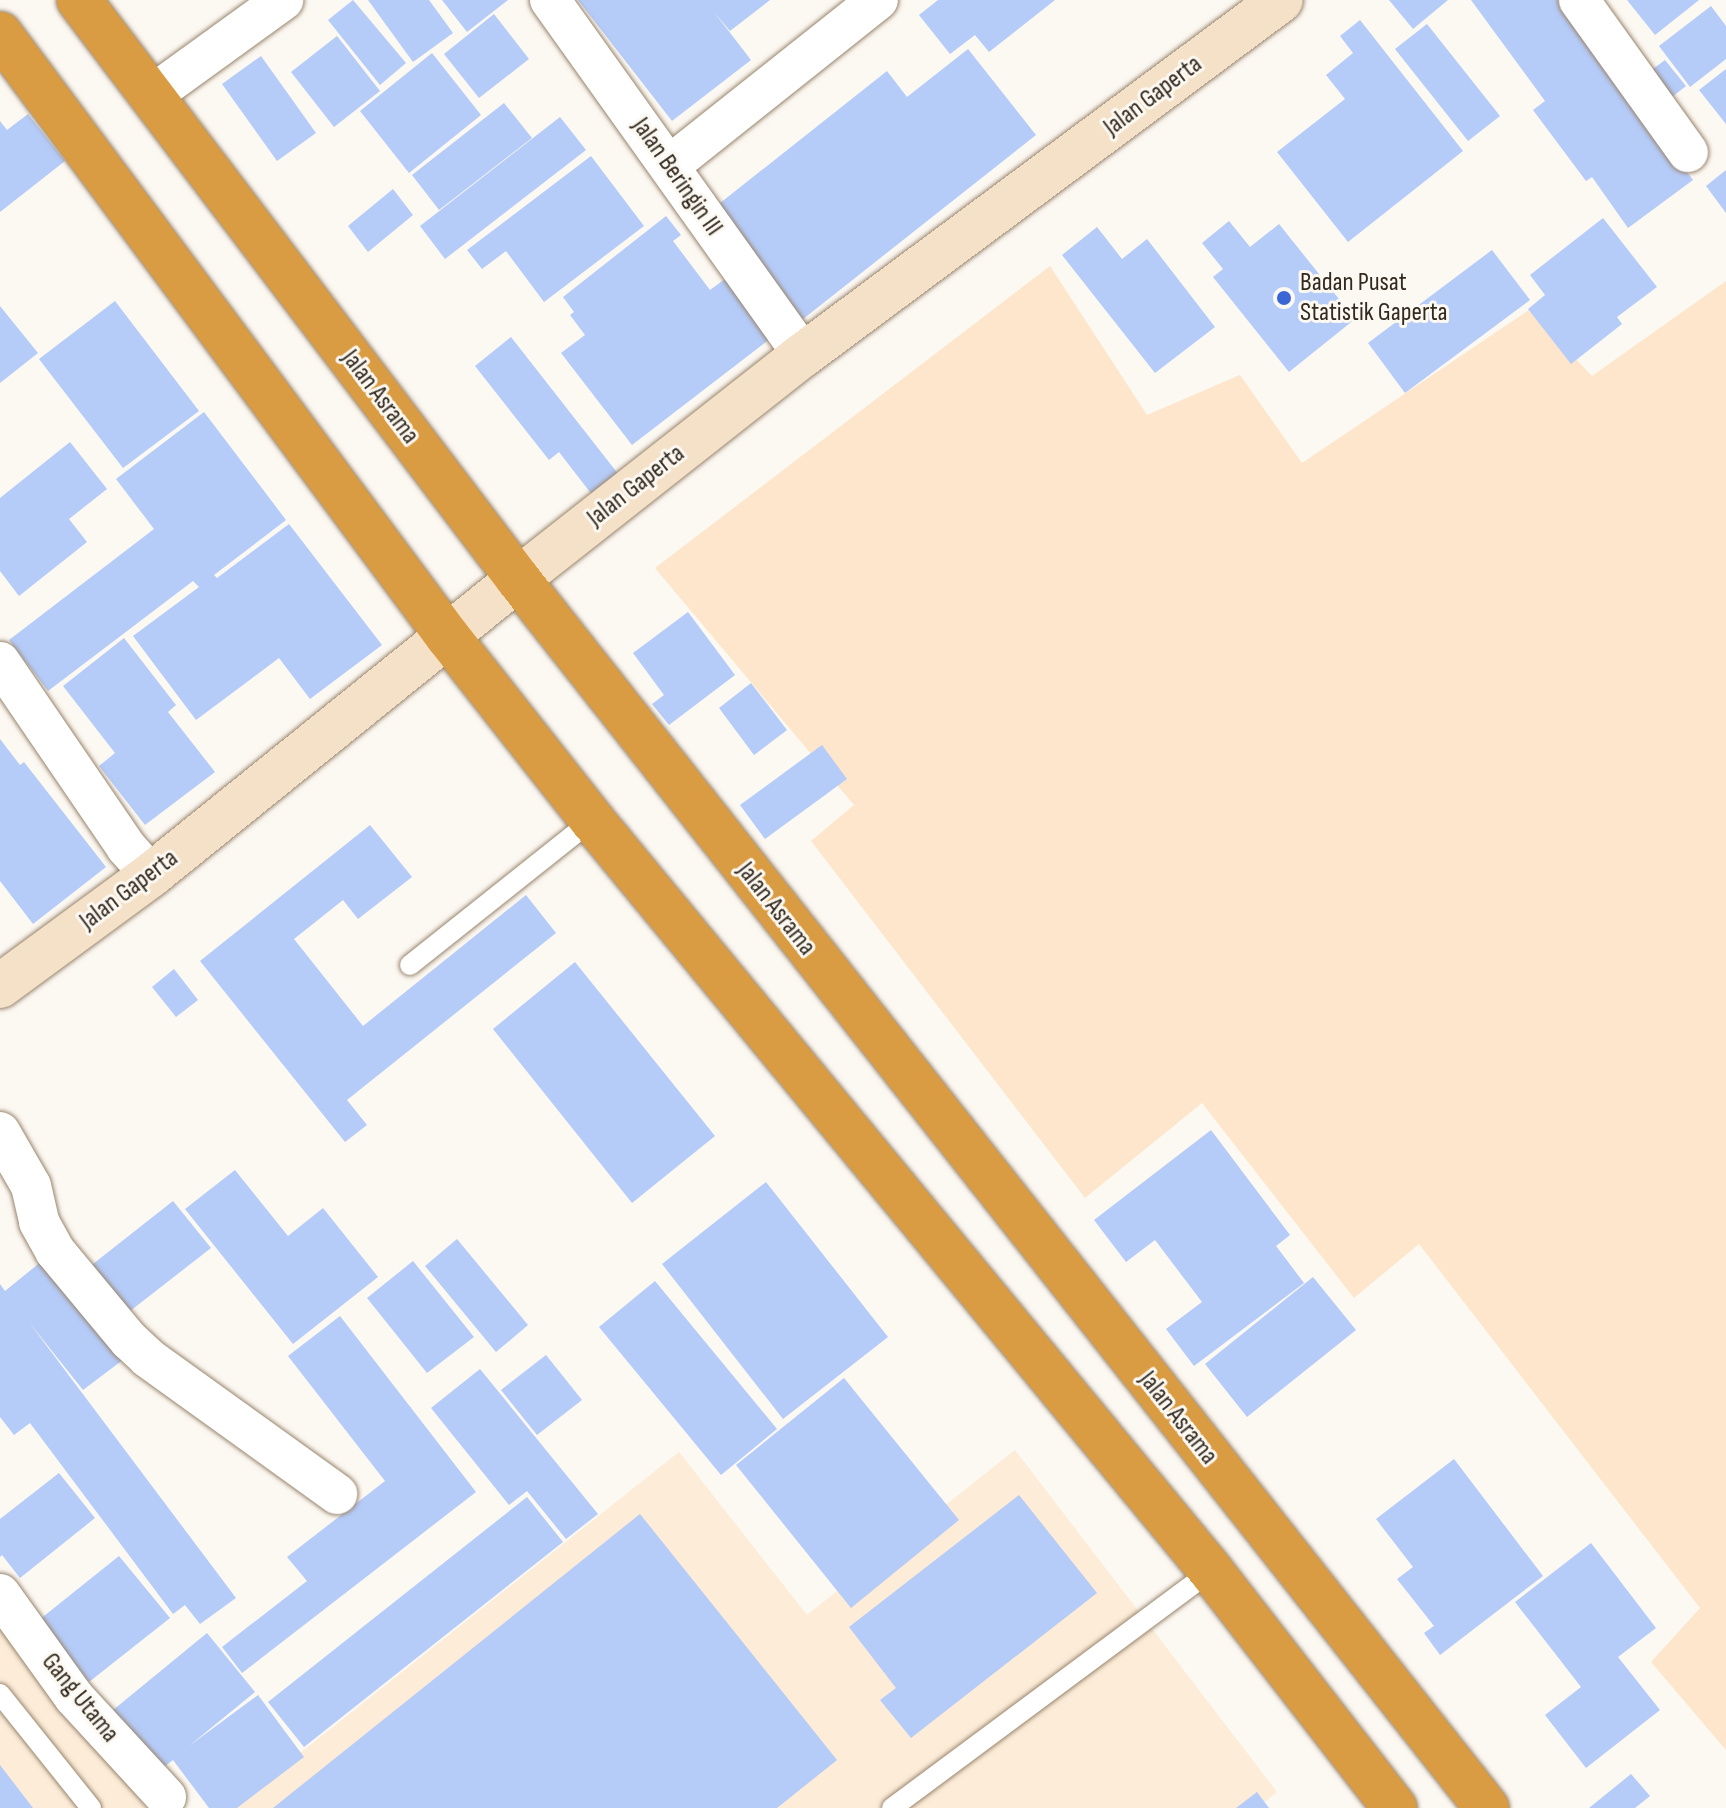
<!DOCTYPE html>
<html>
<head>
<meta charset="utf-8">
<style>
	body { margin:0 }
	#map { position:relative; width:1726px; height:1808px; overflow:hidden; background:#fcf8f2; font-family:"Sofia Sans Condensed",sans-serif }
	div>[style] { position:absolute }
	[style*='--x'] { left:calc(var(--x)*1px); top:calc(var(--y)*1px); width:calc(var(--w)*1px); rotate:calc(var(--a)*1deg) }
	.built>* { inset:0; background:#fcecd8 }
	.green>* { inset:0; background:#fde6cb }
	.building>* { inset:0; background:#b5cbf8 }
	.roads { filter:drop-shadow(0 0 2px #99856d) drop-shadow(0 0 2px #99856d) }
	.lane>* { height:20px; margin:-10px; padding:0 10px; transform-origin:10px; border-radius:10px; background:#fff }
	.street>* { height:40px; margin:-20px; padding:0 20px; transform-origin:20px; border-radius:20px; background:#fff }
	.secondary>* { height:44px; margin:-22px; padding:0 22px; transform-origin:22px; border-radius:22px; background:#f4e1c7 }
	.highway>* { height:44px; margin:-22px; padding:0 22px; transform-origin:22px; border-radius:22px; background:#da9c43 }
	.dots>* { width:22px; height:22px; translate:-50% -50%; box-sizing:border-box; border:4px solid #fcf8f2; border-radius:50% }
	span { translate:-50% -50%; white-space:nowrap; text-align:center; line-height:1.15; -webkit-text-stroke:6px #fcf8f2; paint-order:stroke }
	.street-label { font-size:26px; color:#322a1f }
	.poi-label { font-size:26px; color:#322a1f }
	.left { translate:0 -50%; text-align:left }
</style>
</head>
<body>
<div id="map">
	<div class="built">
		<div style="clip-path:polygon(1015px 1450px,1277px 1792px,1257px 1808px,231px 1808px,679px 1452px,807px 1615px)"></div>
		<div style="clip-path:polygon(0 1614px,146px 1808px,0 1808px)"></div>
	</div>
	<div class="green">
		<div style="clip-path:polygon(1050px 266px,1147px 415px,1240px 375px,1302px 463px,1529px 310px,1592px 376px,1726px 281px,1726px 1750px,1651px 1662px,1700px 1608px,1419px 1244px,1354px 1298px,1202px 1103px,1085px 1198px,811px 841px,854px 805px,655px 568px)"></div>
	</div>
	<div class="building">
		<div style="clip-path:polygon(353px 0,406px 63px,380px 85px,328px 20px)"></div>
		<div style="clip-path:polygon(368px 0,429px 0,453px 33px,413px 62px)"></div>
		<div style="clip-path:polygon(442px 0,508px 0,467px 32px)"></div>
		<div style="clip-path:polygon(578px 0,770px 0,730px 31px,714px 12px,751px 60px,672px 121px)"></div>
		<div style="clip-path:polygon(938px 0,1055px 0,989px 52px,975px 35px,950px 54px,919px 15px)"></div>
		<div style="clip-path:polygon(1389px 0,1448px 0,1413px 29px)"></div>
		<div style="clip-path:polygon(1471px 0,1560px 0,1693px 180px,1628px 228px,1592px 177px,1586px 181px,1533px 110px,1545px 101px)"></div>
		<div style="clip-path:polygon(1627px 0,1699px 0,1655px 35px)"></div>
		<div style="clip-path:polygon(1711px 6px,1726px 26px,1726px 59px,1690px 87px,1659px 46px)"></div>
		<div style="clip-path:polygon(494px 14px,529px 59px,479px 98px,444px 54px)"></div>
		<div style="clip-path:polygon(1360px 20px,1463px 151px,1348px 242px,1277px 152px,1345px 99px,1326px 75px,1353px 53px,1340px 36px)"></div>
		<div style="clip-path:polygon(1427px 24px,1500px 116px,1468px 141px,1395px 49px)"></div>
		<div style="clip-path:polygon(337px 36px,380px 91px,334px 127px,291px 72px)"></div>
		<div style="clip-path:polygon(968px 49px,1036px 135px,793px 327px,705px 215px,887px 71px,907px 97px)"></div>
		<div style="clip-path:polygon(432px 53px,481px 115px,409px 173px,360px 111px)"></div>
		<div style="clip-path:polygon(261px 56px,316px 133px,277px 161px,222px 84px)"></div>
		<div style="clip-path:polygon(1665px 60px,1686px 86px,1662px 105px,1641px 78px)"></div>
		<div style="clip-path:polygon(1726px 69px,1726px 124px,1699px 90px)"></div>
		<div style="clip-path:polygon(504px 103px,532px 138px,439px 210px,412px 175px)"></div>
		<div style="clip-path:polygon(28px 114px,65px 161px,0 212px,0 121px,7px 130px)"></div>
		<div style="clip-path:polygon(560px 117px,586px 150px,445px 259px,420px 226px)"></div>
		<div style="clip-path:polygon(591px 156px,644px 226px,544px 302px,506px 251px,482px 269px,467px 250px)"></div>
		<div style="clip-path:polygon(1726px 170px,1726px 213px,1706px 186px)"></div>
		<div style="clip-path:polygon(393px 189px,413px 215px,368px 252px,348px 226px)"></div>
		<div style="clip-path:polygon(666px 216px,681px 235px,673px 241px,710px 290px,725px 279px,771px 338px,632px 445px,561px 353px,585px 335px,570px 315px,574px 312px,563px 297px)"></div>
		<div style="clip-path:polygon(1603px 218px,1657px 287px,1617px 317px,1622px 324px,1571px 364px,1528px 309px,1545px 295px,1530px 275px)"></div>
		<div style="clip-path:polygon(1229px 221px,1250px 247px,1279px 224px,1355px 319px,1289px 372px,1213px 277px,1223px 269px,1202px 243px)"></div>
		<div style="clip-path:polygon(1097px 227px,1122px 259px,1147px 239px,1215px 327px,1155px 373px,1062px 255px)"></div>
		<div style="clip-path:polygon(1492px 250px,1530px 300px,1405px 393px,1368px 343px)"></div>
		<div style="clip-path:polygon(115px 301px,199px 411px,123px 468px,39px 359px)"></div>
		<div style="clip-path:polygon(0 306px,38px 353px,0 383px)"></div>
		<div style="clip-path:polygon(511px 337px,619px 475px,593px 496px,559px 452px,549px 460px,475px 366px)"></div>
		<div style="clip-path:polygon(204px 412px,286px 520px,214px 575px,217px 578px,289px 524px,382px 645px,310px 699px,279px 658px,196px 720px,133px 636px,199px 587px,193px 581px,48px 691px,9px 640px,154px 529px,116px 479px)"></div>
		<div style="clip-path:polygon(70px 442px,107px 489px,69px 519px,87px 542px,19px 596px,0 571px,0 498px)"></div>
		<div style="clip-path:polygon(688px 612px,735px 675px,669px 725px,652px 704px,664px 695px,633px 653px)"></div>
		<div style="clip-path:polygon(124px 638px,176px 705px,168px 712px,215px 772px,145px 825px,99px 766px,115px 753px,63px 686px)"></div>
		<div style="clip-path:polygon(751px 683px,787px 730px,754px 755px,719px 708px)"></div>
		<div style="clip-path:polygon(0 739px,20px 765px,24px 762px,106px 867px,33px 924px,0 881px)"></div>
		<div style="clip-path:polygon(822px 745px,847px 779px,765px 839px,740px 805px)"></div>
		<div style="clip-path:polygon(370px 825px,412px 877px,358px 919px,343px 900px,294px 939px,363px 1026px,526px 895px,556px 933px,347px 1100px,367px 1125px,345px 1142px,200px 961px)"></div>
		<div style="clip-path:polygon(575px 962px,715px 1136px,632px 1203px,493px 1029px)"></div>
		<div style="clip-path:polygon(174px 969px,198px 1000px,176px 1017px,152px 987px)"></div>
		<div style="clip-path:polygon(1211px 1130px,1290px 1235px,1276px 1246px,1304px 1283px,1194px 1366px,1166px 1329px,1202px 1302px,1155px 1240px,1126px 1262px,1094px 1220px)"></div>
		<div style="clip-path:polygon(235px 1170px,288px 1236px,323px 1208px,378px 1277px,293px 1344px,185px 1209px)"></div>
		<div style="clip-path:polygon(766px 1182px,888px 1337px,783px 1419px,662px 1264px)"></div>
		<div style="clip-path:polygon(173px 1201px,211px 1248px,116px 1322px,79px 1275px)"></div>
		<div style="clip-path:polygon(457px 1239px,528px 1325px,496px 1352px,425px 1266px)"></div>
		<div style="clip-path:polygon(53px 1252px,132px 1353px,83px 1390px,28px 1321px,236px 1598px,200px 1624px,185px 1605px,173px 1614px,30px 1423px,14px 1435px,0 1417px,0 1284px,5px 1291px)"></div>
		<div style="clip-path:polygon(413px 1261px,474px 1337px,427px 1373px,367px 1298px)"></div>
		<div style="clip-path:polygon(1313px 1277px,1356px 1330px,1247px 1417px,1205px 1364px)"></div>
		<div style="clip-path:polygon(655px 1281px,777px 1429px,721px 1475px,599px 1327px)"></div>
		<div style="clip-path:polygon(340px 1316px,476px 1492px,242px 1673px,222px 1647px,307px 1581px,287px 1557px,385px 1481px,288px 1356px)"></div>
		<div style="clip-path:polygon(546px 1355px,582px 1400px,537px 1435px,501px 1390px)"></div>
		<div style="clip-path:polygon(480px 1369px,598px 1514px,566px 1539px,527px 1491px,509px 1505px,431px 1408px)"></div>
		<div style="clip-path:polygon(844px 1378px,959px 1520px,851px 1608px,736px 1465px)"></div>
		<div style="clip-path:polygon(1454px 1459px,1543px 1576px,1440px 1655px,1424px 1633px,1434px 1626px,1397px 1579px,1413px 1567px,1376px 1519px)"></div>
		<div style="clip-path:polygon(59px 1473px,95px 1518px,20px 1578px,2px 1555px,0 1557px,0 1519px)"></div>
		<div style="clip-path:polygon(1019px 1495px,1097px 1593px,911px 1738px,880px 1700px,896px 1688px,849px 1627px)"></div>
		<div style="clip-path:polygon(527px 1497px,563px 1542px,304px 1747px,268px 1702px)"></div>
		<div style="clip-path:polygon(640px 1514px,837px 1760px,777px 1808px,273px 1808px)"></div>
		<div style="clip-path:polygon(1591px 1543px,1656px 1628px,1618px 1657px,1660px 1710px,1586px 1768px,1545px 1715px,1581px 1687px,1515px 1602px)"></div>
		<div style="clip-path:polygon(119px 1556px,170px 1618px,89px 1682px,66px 1653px,29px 1628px)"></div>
		<div style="clip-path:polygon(207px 1633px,255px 1692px,189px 1746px,258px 1695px,304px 1757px,237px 1808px,209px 1808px,173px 1760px,155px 1774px,107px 1715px)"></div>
		<div style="clip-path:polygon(0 1765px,33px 1808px,0 1808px)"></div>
		<div style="clip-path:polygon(1631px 1774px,1650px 1796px,1635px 1808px,1589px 1808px)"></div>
		<div style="clip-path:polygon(1257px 1792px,1269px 1808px,1236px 1808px)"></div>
	</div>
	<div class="roads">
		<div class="lane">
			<div style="--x:410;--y:965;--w:233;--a:-38.5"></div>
			<div style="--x:0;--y:1694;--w:146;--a:51.4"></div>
			<div style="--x:892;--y:1808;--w:397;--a:-36.6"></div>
		</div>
		<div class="street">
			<div style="--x:550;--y:0;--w:436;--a:54.5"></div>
			<div style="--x:1579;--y:0;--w:187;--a:54.4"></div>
			<div style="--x:152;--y:95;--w:162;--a:-35.9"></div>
			<div style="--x:669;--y:166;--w:267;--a:-38.5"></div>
			<div style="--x:0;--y:662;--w:224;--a:55.7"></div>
			<div style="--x:126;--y:847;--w:38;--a:48"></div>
			<div style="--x:0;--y:1132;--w:62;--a:60.1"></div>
			<div style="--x:31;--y:1186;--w:37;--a:77"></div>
			<div style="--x:39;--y:1222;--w:33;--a:61"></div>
			<div style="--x:55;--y:1251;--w:116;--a:50.3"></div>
			<div style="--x:129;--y:1340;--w:26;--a:43"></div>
			<div style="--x:148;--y:1358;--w:233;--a:35.7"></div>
			<div style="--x:0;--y:1594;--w:127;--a:54.3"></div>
			<div style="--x:74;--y:1697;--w:136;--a:47.4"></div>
		</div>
		<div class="secondary">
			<div style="--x:0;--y:986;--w:187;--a:-36.3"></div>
			<div style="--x:151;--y:875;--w:471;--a:-38.9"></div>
			<div style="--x:518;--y:579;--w:362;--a:-38.2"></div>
			<div style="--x:803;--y:355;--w:595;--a:-36.6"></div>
		</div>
		<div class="highway">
			<div style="--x:79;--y:0;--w:727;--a:52.83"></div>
			<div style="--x:518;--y:579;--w:1565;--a:51.75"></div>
			<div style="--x:0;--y:34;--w:751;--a:53.39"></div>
			<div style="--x:448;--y:637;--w:233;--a:51.8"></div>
			<div style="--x:592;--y:820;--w:973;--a:50.5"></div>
			<div style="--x:1211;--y:1571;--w:300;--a:52.2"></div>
		</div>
	</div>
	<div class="dots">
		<div style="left:1284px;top:298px;background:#3965d5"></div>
	</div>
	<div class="street-label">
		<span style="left:1153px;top:96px;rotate:-37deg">Jalan Gaperta</span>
		<span style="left:677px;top:177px;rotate:55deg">Jalan Beringin III</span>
		<span style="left:380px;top:397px;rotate:53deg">Jalan Asrama</span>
		<span style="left:636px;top:486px;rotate:-38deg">Jalan Gaperta</span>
		<span style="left:129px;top:890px;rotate:-37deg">Jalan Gaperta</span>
		<span style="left:776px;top:909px;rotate:52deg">Jalan Asrama</span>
		<span style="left:1178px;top:1418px;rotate:52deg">Jalan Asrama</span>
		<span style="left:80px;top:1698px;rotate:51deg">Gang Utama</span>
	</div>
	<div class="poi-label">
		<span class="left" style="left:1300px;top:298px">Badan Pusat<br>Statistik Gaperta</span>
	</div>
</div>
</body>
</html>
